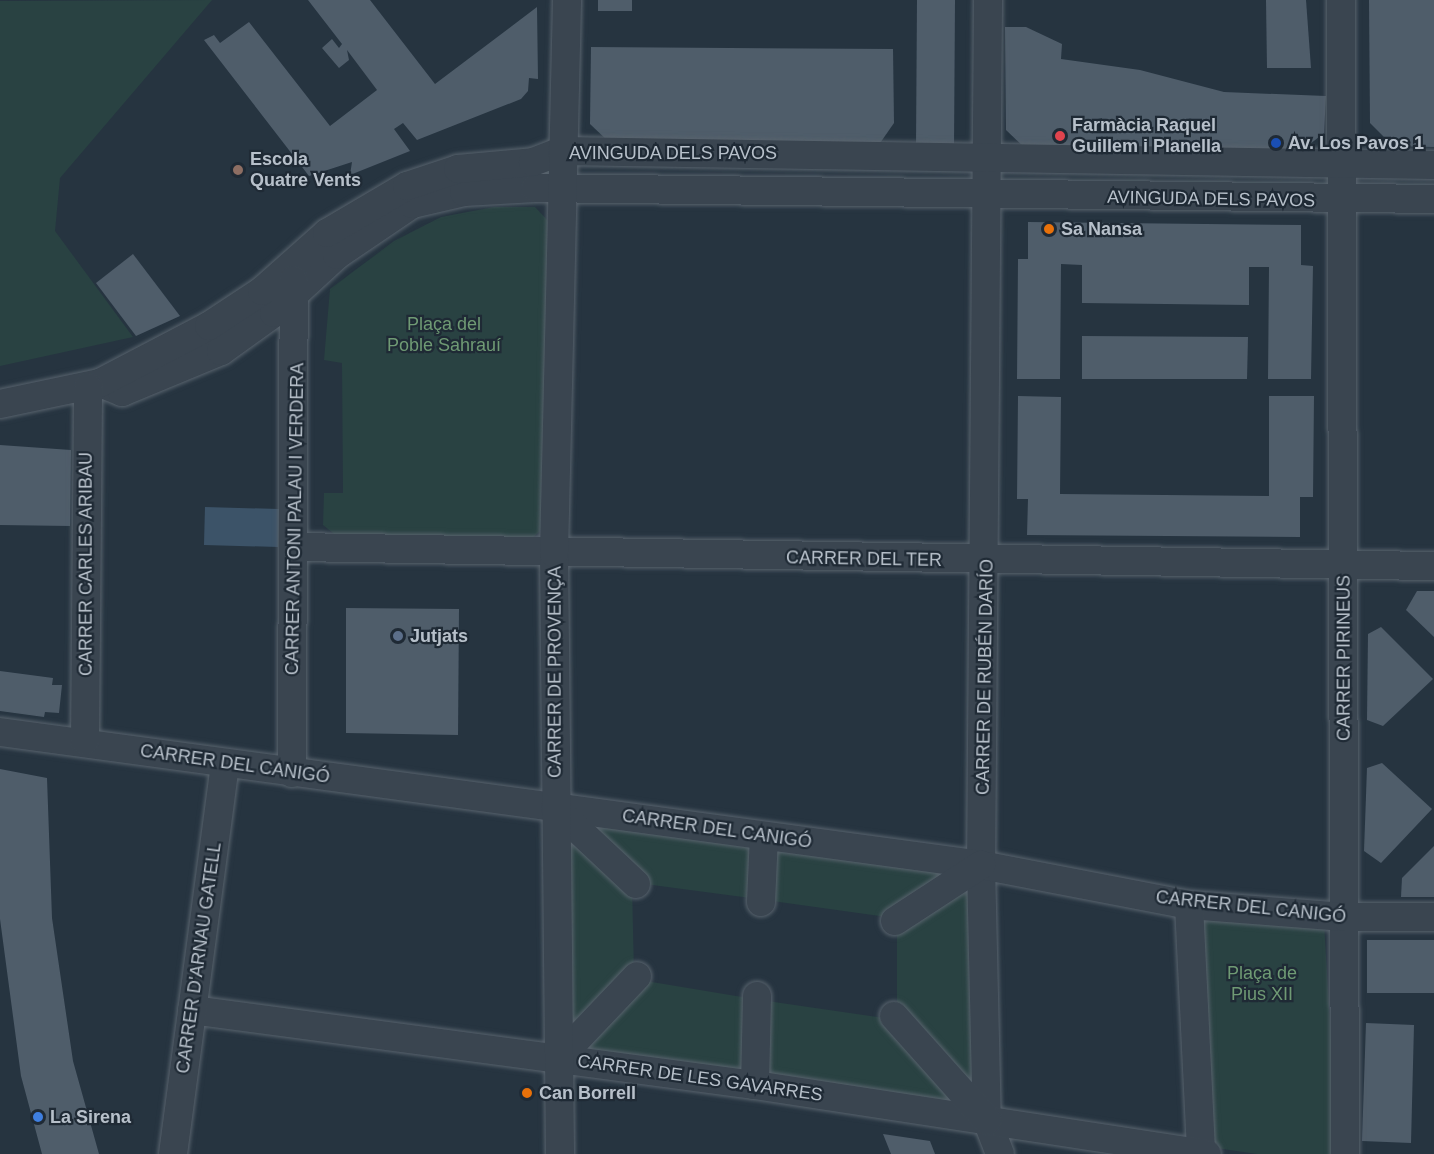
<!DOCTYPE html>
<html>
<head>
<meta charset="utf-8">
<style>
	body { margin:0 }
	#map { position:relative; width:1434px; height:1154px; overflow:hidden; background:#263440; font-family:Arial,sans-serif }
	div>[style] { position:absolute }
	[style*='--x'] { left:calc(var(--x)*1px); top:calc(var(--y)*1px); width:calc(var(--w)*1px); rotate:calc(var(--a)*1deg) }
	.green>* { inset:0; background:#294242 }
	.water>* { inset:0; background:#3c5368 }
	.building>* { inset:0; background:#4f5d6a }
	.roads { filter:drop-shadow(0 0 2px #58636d) drop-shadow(0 0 2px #58636d) }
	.minor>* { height:28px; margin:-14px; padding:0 14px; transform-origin:14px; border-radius:14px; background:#3a4550 }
	.dots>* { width:16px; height:16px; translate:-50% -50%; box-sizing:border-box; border:3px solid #1f2a35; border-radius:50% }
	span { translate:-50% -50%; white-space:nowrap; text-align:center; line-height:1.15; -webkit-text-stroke:4.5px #1f2a35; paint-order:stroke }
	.poi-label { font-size:18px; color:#b7c0ca; font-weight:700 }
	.left { translate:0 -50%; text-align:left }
	.street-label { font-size:18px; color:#b7c0ca }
	.park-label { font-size:18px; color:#6f9a74 }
</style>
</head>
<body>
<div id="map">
	<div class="green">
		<div style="clip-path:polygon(212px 0,60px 178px,55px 231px,133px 337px,0 366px,0 1px)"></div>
		<div style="clip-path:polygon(494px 207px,535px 207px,552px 225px,548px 524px,522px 547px,343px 541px,323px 525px,324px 493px,343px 493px,342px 363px,324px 360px,330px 289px,394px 241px,441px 217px)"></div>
		<div style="clip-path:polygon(563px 811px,761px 837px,758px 899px,637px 883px)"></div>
		<div style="clip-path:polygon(558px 815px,632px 885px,634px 974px,561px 1052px)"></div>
		<div style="clip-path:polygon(767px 838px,967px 870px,894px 918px,765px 900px)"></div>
		<div style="clip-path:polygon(976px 875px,984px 1112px,897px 1016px,897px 922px)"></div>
		<div style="clip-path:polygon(1189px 905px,1324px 923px,1338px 1154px,1257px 1154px,1209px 1147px)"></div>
		<div style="clip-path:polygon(640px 980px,754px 999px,753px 1083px,570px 1055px)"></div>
		<div style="clip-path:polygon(761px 1000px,891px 1019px,980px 1116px,760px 1083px)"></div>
	</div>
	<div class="water">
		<div style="clip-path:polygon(205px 507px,279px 509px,278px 547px,204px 545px)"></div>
	</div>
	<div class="building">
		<div style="clip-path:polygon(308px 0,370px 0,435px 84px,537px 7px,538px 79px,529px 78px,528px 91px,521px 99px,417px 140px,403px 123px,394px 129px,410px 151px,350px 175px,352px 162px,309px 176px,204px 40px,214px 35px,220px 43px,249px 22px,330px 126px,377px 90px,347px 50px,349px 60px,339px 68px,322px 48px,332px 39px,339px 48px,342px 44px)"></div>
		<div style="clip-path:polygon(598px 0,632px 0,632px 11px,598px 11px)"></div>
		<div style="clip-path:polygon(917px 0,955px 0,954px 146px,916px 146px)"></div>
		<div style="clip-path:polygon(1266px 0,1306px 0,1311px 68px,1267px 68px)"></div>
		<div style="clip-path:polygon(1369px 0,1434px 0,1434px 147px,1393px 146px,1370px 123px)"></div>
		<div style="clip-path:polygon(1005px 27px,1026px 27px,1062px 44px,1061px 59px,1140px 70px,1224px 92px,1326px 96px,1324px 133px,1300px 152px,1027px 150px,1006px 130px)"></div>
		<div style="clip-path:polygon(591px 47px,893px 49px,894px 123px,878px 146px,610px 143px,590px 124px)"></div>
		<div style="clip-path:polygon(1028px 222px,1301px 225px,1301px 265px,1313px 266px,1311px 379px,1268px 379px,1269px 267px,1249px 267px,1249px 305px,1082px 303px,1082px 265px,1061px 264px,1060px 379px,1017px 379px,1018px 259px,1028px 259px)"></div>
		<div style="clip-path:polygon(133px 254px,180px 316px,136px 336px,96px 283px)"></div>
		<div style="clip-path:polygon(1082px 336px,1248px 337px,1247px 379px,1082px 379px)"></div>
		<div style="clip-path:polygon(1018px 396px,1061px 397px,1060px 494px,1269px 496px,1269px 396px,1314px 396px,1313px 497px,1300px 497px,1300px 537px,1027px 535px,1028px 499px,1017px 499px)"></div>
		<div style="clip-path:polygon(0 445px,71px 450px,70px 526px,0 525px)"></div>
		<div style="clip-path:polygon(1417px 591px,1434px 591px,1434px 637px,1406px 610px)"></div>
		<div style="clip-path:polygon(346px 608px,459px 609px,458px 735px,346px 733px)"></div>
		<div style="clip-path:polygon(1381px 627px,1433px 679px,1383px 726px,1367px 720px,1368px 634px)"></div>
		<div style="clip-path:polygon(0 671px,53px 678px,52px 685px,62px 685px,59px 713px,45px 712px,44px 717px,0 711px)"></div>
		<div style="clip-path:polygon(1382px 763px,1432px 809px,1381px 863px,1364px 851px,1367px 768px)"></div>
		<div style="clip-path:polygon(0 769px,47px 778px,52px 918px,73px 1061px,99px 1154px,42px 1154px,21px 1076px,0 919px)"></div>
		<div style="clip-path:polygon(1434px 846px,1434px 897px,1401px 897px,1402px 878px)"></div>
		<div style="clip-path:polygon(1367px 940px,1434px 940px,1434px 993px,1367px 993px)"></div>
		<div style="clip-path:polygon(1366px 1023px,1414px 1025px,1411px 1143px,1362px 1141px)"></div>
		<div style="clip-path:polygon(883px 1134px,930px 1141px,935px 1154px,891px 1154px)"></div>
	</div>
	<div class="roads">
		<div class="minor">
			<div style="--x:988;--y:0;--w:865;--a:90.46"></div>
			<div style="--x:981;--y:865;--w:255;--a:88.7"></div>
			<div style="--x:987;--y:1120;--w:36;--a:69"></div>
			<div style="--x:1341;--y:0;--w:1154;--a:89.8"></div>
			<div style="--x:100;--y:383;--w:24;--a:22"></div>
			<div style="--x:122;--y:392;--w:107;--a:-22.5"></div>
			<div style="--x:221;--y:351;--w:65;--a:-35.6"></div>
			<div style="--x:274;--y:313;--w:86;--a:-42.6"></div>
			<div style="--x:337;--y:255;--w:91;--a:-34.2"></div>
			<div style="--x:412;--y:204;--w:53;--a:-13"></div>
			<div style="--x:464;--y:192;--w:71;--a:-3.2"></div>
			<div style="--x:535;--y:188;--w:899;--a:0.7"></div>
			<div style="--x:0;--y:404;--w:102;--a:-11.9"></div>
			<div style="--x:100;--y:383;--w:123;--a:-27.6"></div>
			<div style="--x:209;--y:326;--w:64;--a:-33.4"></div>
			<div style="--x:262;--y:291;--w:87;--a:-41.7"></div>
			<div style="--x:327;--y:233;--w:93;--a:-30.4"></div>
			<div style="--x:407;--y:186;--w:54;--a:-18.4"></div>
			<div style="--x:458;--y:169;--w:75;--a:-5.3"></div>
			<div style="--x:533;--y:162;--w:31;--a:-21"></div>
			<div style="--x:562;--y:151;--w:872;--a:0.92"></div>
			<div style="--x:295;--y:547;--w:1139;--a:0.96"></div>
			<div style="--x:0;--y:732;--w:990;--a:7.72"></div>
			<div style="--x:981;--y:865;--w:212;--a:10.9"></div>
			<div style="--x:1189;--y:905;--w:156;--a:4.4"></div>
			<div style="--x:1345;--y:917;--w:89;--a:0"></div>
			<div style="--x:85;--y:741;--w:354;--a:-89.5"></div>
			<div style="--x:292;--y:773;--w:493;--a:-89.8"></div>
			<div style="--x:555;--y:808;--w:111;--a:43.2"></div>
			<div style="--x:761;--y:902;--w:66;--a:-87.4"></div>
			<div style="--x:1189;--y:905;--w:248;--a:87.2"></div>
			<div style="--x:895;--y:921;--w:103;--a:-33.1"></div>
			<div style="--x:192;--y:1010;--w:568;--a:7.59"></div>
			<div style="--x:755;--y:1085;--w:457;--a:8.7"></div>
			<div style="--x:894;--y:1016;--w:140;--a:48.2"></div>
			<div style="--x:559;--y:1058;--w:113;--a:-46.4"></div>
			<div style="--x:755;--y:1085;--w:89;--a:-88.7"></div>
			<div style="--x:173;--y:1154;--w:394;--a:-82.4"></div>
			<div style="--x:560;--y:1154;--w:601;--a:-90.57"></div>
			<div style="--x:554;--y:553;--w:553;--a:-88.65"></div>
		</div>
	</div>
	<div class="dots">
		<div style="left:1060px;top:136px;background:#e0444e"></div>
		<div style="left:1276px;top:143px;background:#1a4fb4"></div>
		<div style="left:238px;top:170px;background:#8d6e63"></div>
		<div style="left:1049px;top:229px;background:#e8710a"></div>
		<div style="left:398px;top:636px;background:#5c6f8a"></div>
		<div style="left:527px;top:1093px;background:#e8710a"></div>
		<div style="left:38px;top:1117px;background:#3f7fe0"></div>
	</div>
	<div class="poi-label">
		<span class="left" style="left:1072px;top:136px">Farmàcia Raquel<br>Guillem i Planella</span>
		<span class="left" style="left:1288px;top:143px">Av. Los Pavos 1</span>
		<span class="left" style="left:250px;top:170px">Escola<br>Quatre Vents</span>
		<span class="left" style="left:1061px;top:229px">Sa Nansa</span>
		<span class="left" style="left:410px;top:636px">Jutjats</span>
		<span class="left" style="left:539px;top:1093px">Can Borrell</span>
		<span class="left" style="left:50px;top:1117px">La Sirena</span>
	</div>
	<div class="street-label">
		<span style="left:673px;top:153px">AVINGUDA DELS PAVOS</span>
		<span style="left:1211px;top:199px;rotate:1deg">AVINGUDA DELS PAVOS</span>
		<span style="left:295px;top:519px;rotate:-89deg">CARRER ANTONI PALAU I VERDERA</span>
		<span style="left:864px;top:559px;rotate:1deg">CARRER DEL TER</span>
		<span style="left:86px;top:564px;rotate:-90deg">CARRER CARLES ARIBAU</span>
		<span style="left:1344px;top:658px;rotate:-90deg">CARRER PIRINEUS</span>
		<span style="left:555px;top:672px;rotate:-90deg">CARRER DE PROVENÇA</span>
		<span style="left:985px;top:677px;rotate:-89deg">CARRER DE RUBÉN DARÍO</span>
		<span style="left:235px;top:764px;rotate:8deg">CARRER DEL CANIGÓ</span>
		<span style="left:717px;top:829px;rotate:8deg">CARRER DEL CANIGÓ</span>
		<span style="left:1251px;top:907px;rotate:6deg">CARRER DEL CANIGÓ</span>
		<span style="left:199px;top:958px;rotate:-82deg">CARRER D'ARNAU GATELL</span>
		<span style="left:700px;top:1078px;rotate:8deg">CARRER DE LES GAVARRES</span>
	</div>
	<div class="park-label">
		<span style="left:444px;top:335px">Plaça del<br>Poble Sahrauí</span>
		<span style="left:1262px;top:984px">Plaça de<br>Pius XII</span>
	</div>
</div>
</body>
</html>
